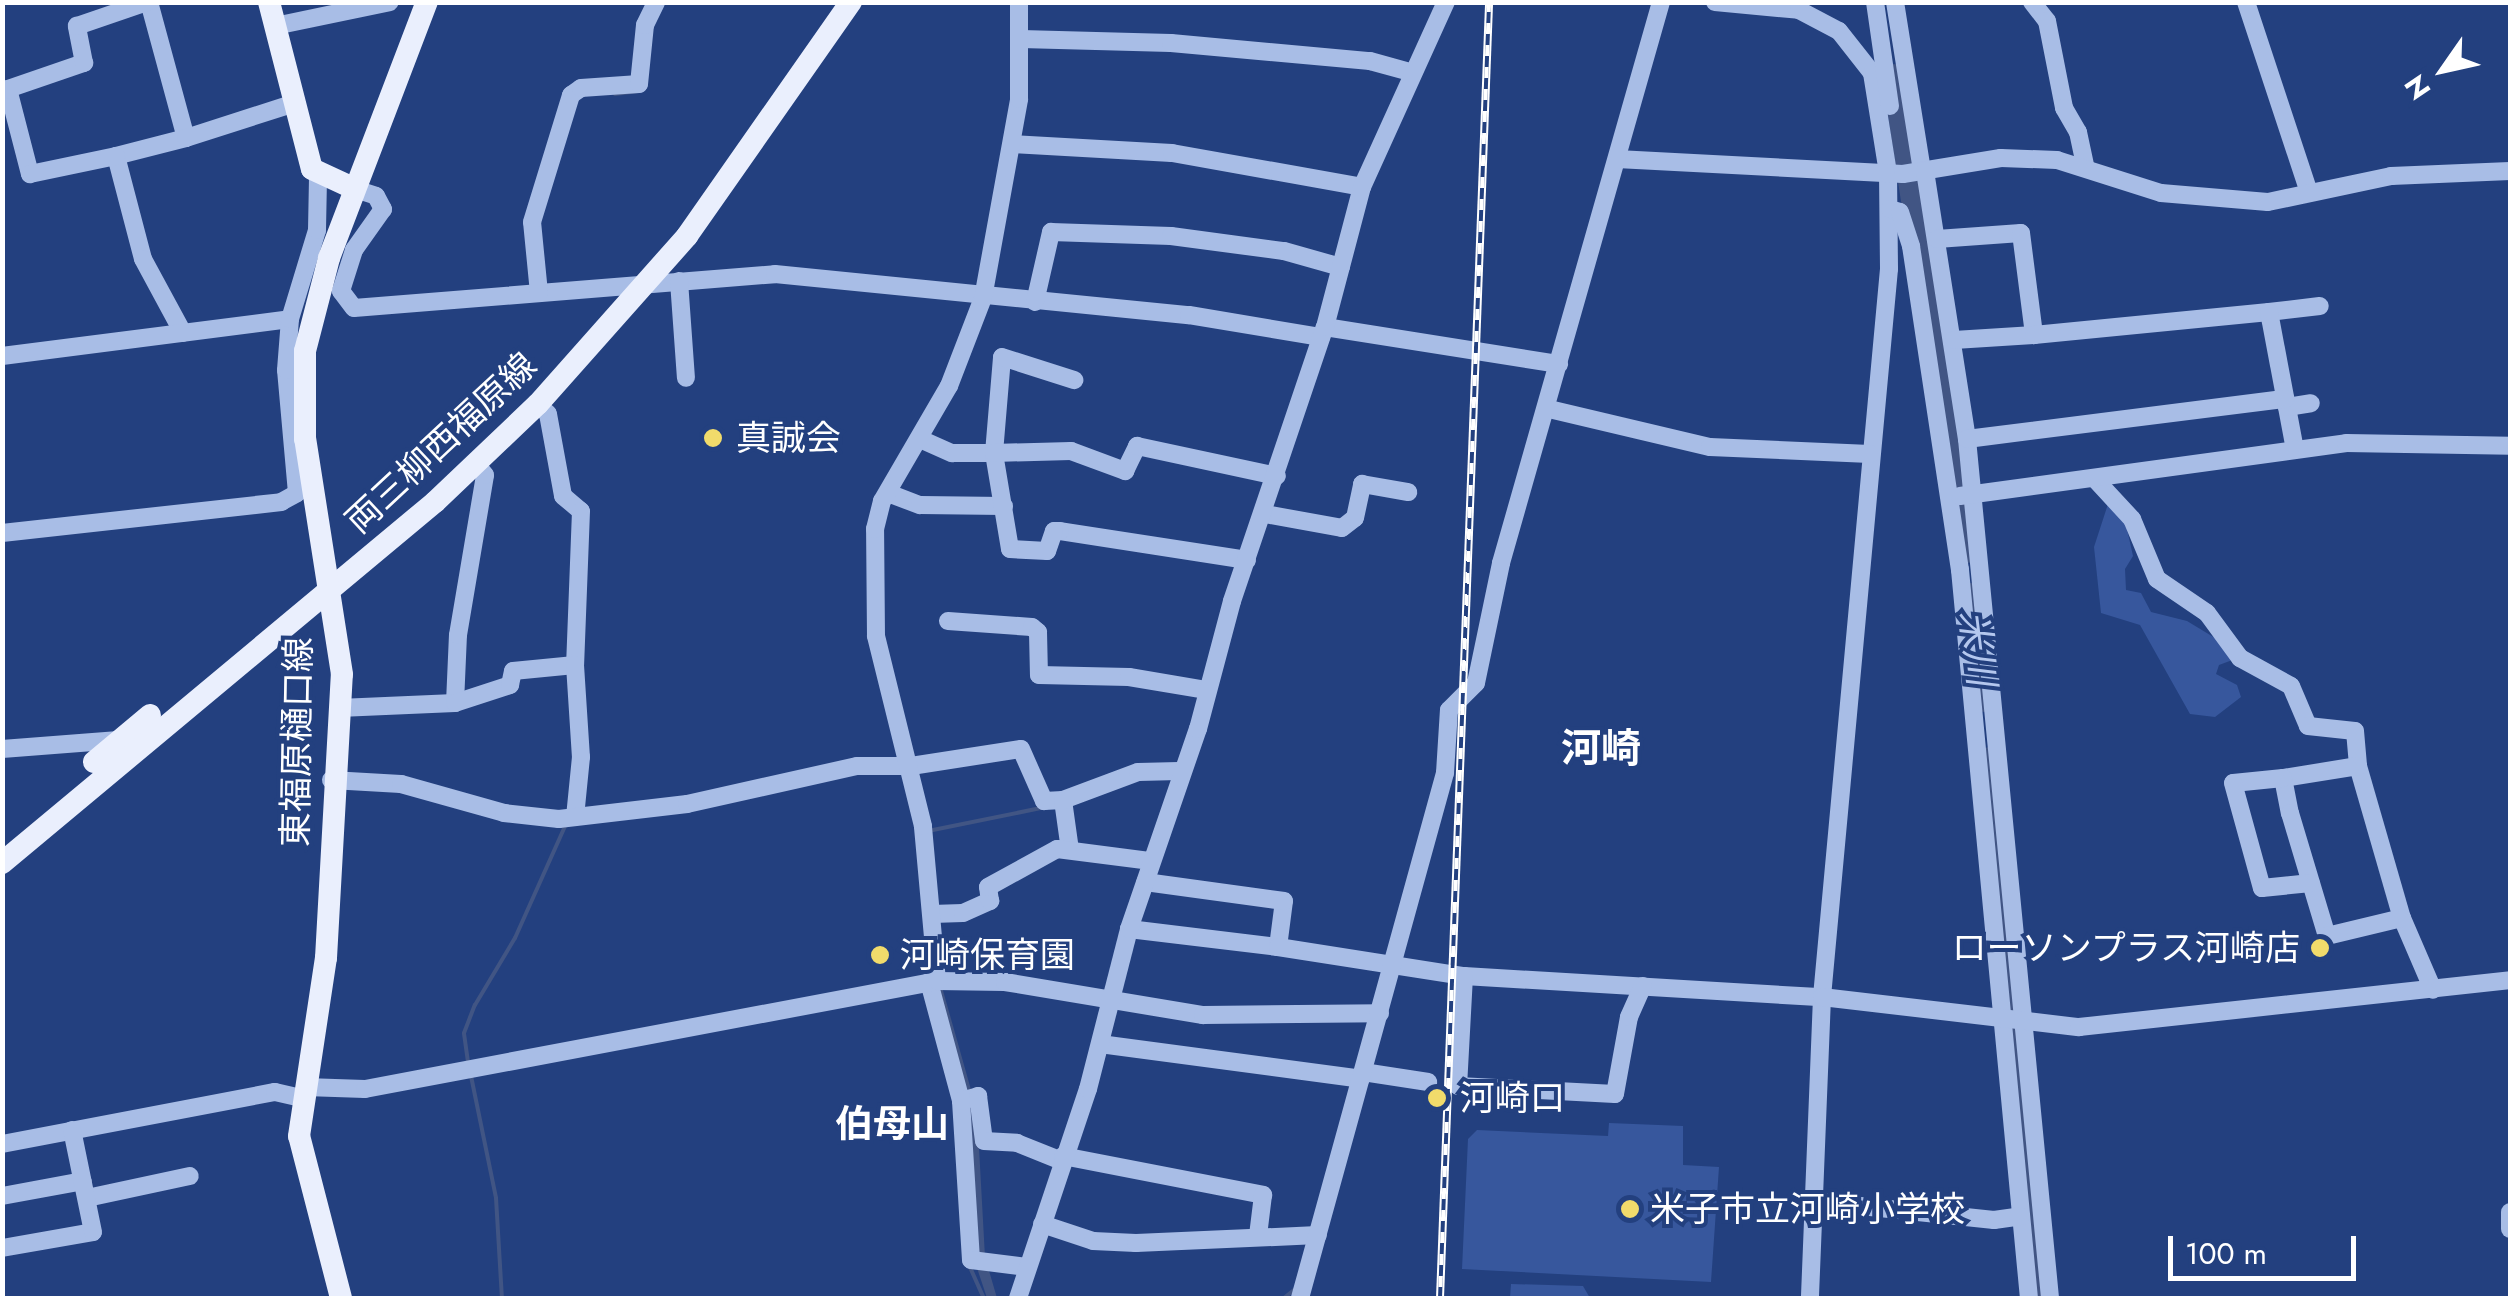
<!DOCTYPE html>
<html>
<head>
<meta charset="utf-8">
<style>
	body { margin:0 }
	#map { position:relative; width:2513px; height:1301px; overflow:hidden; background:#23407f; font-family:Jost,"Noto Sans JP",sans-serif }
	div>[style] { position:absolute }
	[style*='--x'] { left:calc(var(--x)*1px); top:calc(var(--y)*1px); width:calc(var(--w)*1px); rotate:calc(var(--a)*1deg) }
	.green>* { inset:0; background:#37579d }
	.water>* { inset:0; background:#415584 }
	.stream>* { height:4px; margin:-2px; padding:0 2px; transform-origin:2px; border-radius:2px; background:#415584 }
	.river>* { height:22px; margin:-11px; padding:0 11px; transform-origin:11px; border-radius:11px; background:#415584 }
	.minor>* { height:18px; margin:-9px; padding:0 9px; transform-origin:9px; border-radius:9px; background:#a8bde6 }
	.major>* { height:22px; margin:-11px; padding:0 11px; transform-origin:11px; border-radius:11px; background:#eaeffd }
	.rail>* { height:8px; margin-top:-4px; transform-origin:0; background:repeating-linear-gradient(90deg,#23407f 0 11px,#fff 0 22px); box-sizing:border-box; border-block:2px solid #fff }
	.dots>* { width:28px; height:28px; translate:-50% -50%; box-sizing:border-box; border:5px solid #23407f; border-radius:50% }
	span { translate:-50% -50%; white-space:nowrap; text-align:center; line-height:1.15; -webkit-text-stroke:8px #23407f; paint-order:stroke }
	.poi-label { font-size:35px; color:#fff }
	.left { translate:0 -50%; text-align:left }
	.right { translate:-100% -50%; text-align:right }
	.street-label { font-size:35px; color:#fff }
	.water-label { font-size:38px; color:#b4c7ee; font-style:italic }
	.neighbourhood-label { font-size:38px; color:#fff; font-weight:700 }
	.quarter-label { font-size:40px; color:#fff; font-weight:700 }
	.frame { position:absolute; inset:0; border:5px solid #fff; pointer-events:none }
	.north { position:absolute; left:2393px; top:20px; width:100px; height:100px; -webkit-text-stroke:8px #23407f; paint-order:stroke; rotate:236deg; font-size:28px; font-weight:700; line-height:40px; text-align:center; color:#fff }
	.north::after { content:''; display:block; margin:auto; width:35px; height:45px; background:#fff; clip-path:polygon(50% 0,100% 100%,50% 72%,0 100%) }
	.scale { position:absolute; left:2168px; top:1236px; width:188px; height:45px; box-sizing:border-box; border:5px solid #fff; border-top:0; padding-left:12px; font-size:30px; line-height:35px; white-space:nowrap; color:#fff; -webkit-text-stroke:8px #23407f; paint-order:stroke }
</style>
</head>
<body>
<div id="map">
	<div class="green">
		<div style="clip-path:polygon(2108px 504px,2125px 520px,2133px 556px,2125px 569px,2126px 590px,2141px 593px,2151px 612px,2187px 621px,2220px 641px,2235px 659px,2219px 665px,2216px 674px,2237px 685px,2241px 697px,2215px 717px,2190px 714px,2140px 625px,2101px 613px,2094px 547px)"></div>
		<div style="clip-path:polygon(1609px 1123px,1683px 1126px,1683px 1165px,1719px 1167px,1711px 1282px,1462px 1269px,1468px 1139px,1477px 1130px,1608px 1136px)"></div>
		<div style="clip-path:polygon(1511px 1284px,1583px 1286px,1590px 1298px,1510px 1298px)"></div>
	</div>
	<div class="water">
		<div style="clip-path:polygon(877px 610px,926px 807px,934px 861px,942px 987px,977px 1111px,985px 1257px,997px 1298px,987px 1298px,973px 1256px,965px 1108px,933px 987px,938px 970px,925px 827px,911px 747px,879px 644px)"></div>
	</div>
	<div class="stream">
		<div style="--x:615;--y:94;--w:24;--a:-7"></div>
		<div style="--x:928;--y:831;--w:115;--a:-11.5"></div>
		<div style="--x:468;--y:1062;--w:29;--a:-98"></div>
		<div style="--x:464;--y:1033;--w:30;--a:-69"></div>
		<div style="--x:475;--y:1005;--w:78;--a:-59.2"></div>
		<div style="--x:515;--y:938;--w:123;--a:-65.9"></div>
		<div style="--x:471;--y:1076;--w:125;--a:78.4"></div>
		<div style="--x:496;--y:1198;--w:100;--a:86.6"></div>
		<div style="--x:969;--y:1265;--w:36;--a:66"></div>
		<div style="--x:1284;--y:1298;--w:14;--a:-39"></div>
	</div>
	<div class="river">
		<div style="--x:1893;--y:75;--w:483;--a:81.4"></div>
		<div style="--x:1970;--y:594;--w:108;--a:82"></div>
		<div style="--x:1990;--y:758;--w:542;--a:84.71"></div>
	</div>
	<div class="minor">
		<div style="--x:149;--y:2;--w:141;--a:74.8"></div>
		<div style="--x:186;--y:138;--w:72;--a:165.6"></div>
		<div style="--x:116;--y:156;--w:106;--a:75.3"></div>
		<div style="--x:143;--y:259;--w:84;--a:61.6"></div>
		<div style="--x:1715;--y:2;--w:84;--a:5.4"></div>
		<div style="--x:1799;--y:10;--w:45;--a:27.7"></div>
		<div style="--x:1839;--y:31;--w:53;--a:51.8"></div>
		<div style="--x:1872;--y:73;--w:101;--a:80.9"></div>
		<div style="--x:1888;--y:173;--w:96;--a:89.4"></div>
		<div style="--x:1889;--y:269;--w:731;--a:95.26"></div>
		<div style="--x:1822;--y:997;--w:301;--a:92.3"></div>
		<div style="--x:1875;--y:2;--w:105;--a:81.8"></div>
		<div style="--x:1895;--y:2;--w:171;--a:80.9"></div>
		<div style="--x:2032;--y:2;--w:24;--a:52"></div>
		<div style="--x:2047;--y:21;--w:89;--a:78.9"></div>
		<div style="--x:2064;--y:108;--w:28;--a:60"></div>
		<div style="--x:2078;--y:132;--w:35;--a:78"></div>
		<div style="--x:2246;--y:2;--w:200;--a:71.7"></div>
		<div style="--x:275;--y:26;--w:117;--a:-11.8"></div>
		<div style="--x:1021;--y:39;--w:150;--a:1.5"></div>
		<div style="--x:1171;--y:43;--w:200;--a:5.2"></div>
		<div style="--x:1370;--y:61;--w:41;--a:15.4"></div>
		<div style="--x:8;--y:89;--w:88;--a:75.5"></div>
		<div style="--x:30;--y:174;--w:88;--a:-11.8"></div>
		<div style="--x:2;--y:91;--w:87;--a:-18.9"></div>
		<div style="--x:84;--y:63;--w:38;--a:-101"></div>
		<div style="--x:77;--y:26;--w:74;--a:-18.9"></div>
		<div style="--x:186;--y:138;--w:114;--a:-17.8"></div>
		<div style="--x:1012;--y:144;--w:160;--a:3.2"></div>
		<div style="--x:1172;--y:153;--w:193;--a:10.1"></div>
		<div style="--x:1617;--y:159;--w:286;--a:3"></div>
		<div style="--x:1903;--y:174;--w:99;--a:-9.3"></div>
		<div style="--x:2001;--y:158;--w:56;--a:2"></div>
		<div style="--x:2057;--y:160;--w:109;--a:17.6"></div>
		<div style="--x:2161;--y:193;--w:107;--a:4.8"></div>
		<div style="--x:2268;--y:202;--w:126;--a:-11.9"></div>
		<div style="--x:2391;--y:176;--w:119;--a:-2.4"></div>
		<div style="--x:1925;--y:171;--w:271;--a:81.1"></div>
		<div style="--x:1967;--y:439;--w:863;--a:84.48"></div>
		<div style="--x:355;--y:189;--w:22;--a:18"></div>
		<div style="--x:376;--y:196;--w:15;--a:62"></div>
		<div style="--x:383;--y:209;--w:50;--a:125.3"></div>
		<div style="--x:354;--y:250;--w:43;--a:107.6"></div>
		<div style="--x:341;--y:291;--w:21;--a:53"></div>
		<div style="--x:354;--y:308;--w:422;--a:-4.6"></div>
		<div style="--x:775;--y:274;--w:416;--a:5.7"></div>
		<div style="--x:1189;--y:315;--w:134;--a:9.5"></div>
		<div style="--x:1890;--y:209;--w:10;--a:17"></div>
		<div style="--x:1900;--y:212;--w:36;--a:72"></div>
		<div style="--x:1911;--y:246;--w:328;--a:81.4"></div>
		<div style="--x:1960;--y:570;--w:731;--a:84.59"></div>
		<div style="--x:1937;--y:239;--w:84;--a:-4.1"></div>
		<div style="--x:2021;--y:233;--w:103;--a:82.7"></div>
		<div style="--x:2034;--y:335;--w:80;--a:176.4"></div>
		<div style="--x:679;--y:281;--w:97;--a:85.9"></div>
		<div style="--x:539;--y:293;--w:71;--a:-95.6"></div>
		<div style="--x:532;--y:222;--w:133;--a:-72.9"></div>
		<div style="--x:571;--y:95;--w:12;--a:-35"></div>
		<div style="--x:581;--y:88;--w:58;--a:-3.9"></div>
		<div style="--x:639;--y:84;--w:59;--a:-84.2"></div>
		<div style="--x:645;--y:25;--w:25;--a:-64"></div>
		<div style="--x:1035;--y:302;--w:72;--a:-77.1"></div>
		<div style="--x:1051;--y:232;--w:120;--a:1.9"></div>
		<div style="--x:1171;--y:236;--w:114;--a:7.6"></div>
		<div style="--x:1284;--y:251;--w:59;--a:15.7"></div>
		<div style="--x:2269;--y:312;--w:51;--a:-6.7"></div>
		<div style="--x:1325;--y:327;--w:237;--a:9"></div>
		<div style="--x:2034;--y:335;--w:236;--a:-5.6"></div>
		<div style="--x:2269;--y:312;--w:140;--a:79.3"></div>
		<div style="--x:2;--y:356;--w:290;--a:-7.3"></div>
		<div style="--x:538;--y:404;--w:14;--a:45"></div>
		<div style="--x:548;--y:414;--w:83;--a:79.6"></div>
		<div style="--x:563;--y:496;--w:23;--a:40"></div>
		<div style="--x:581;--y:511;--w:154;--a:92.2"></div>
		<div style="--x:2287;--y:407;--w:24;--a:-9"></div>
		<div style="--x:1549;--y:409;--w:165;--a:13.3"></div>
		<div style="--x:1710;--y:447;--w:160;--a:2.5"></div>
		<div style="--x:920;--y:439;--w:35;--a:24"></div>
		<div style="--x:952;--y:453;--w:42;--a:0"></div>
		<div style="--x:994;--y:453;--w:96;--a:-85.2"></div>
		<div style="--x:1002;--y:357;--w:76;--a:17.7"></div>
		<div style="--x:1967;--y:439;--w:321;--a:-7.2"></div>
		<div style="--x:2094;--y:478;--w:56;--a:47.2"></div>
		<div style="--x:2132;--y:519;--w:65;--a:67.4"></div>
		<div style="--x:2157;--y:579;--w:60;--a:34.2"></div>
		<div style="--x:2207;--y:613;--w:56;--a:53.7"></div>
		<div style="--x:2240;--y:658;--w:58;--a:28.8"></div>
		<div style="--x:2291;--y:686;--w:43;--a:67"></div>
		<div style="--x:2308;--y:726;--w:47;--a:6.1"></div>
		<div style="--x:2355;--y:731;--w:35;--a:85"></div>
		<div style="--x:2358;--y:766;--w:158;--a:73.9"></div>
		<div style="--x:2402;--y:918;--w:78;--a:66.7"></div>
		<div style="--x:888;--y:493;--w:34;--a:21"></div>
		<div style="--x:920;--y:505;--w:84;--a:0.7"></div>
		<div style="--x:1960;--y:496;--w:390;--a:-7.8"></div>
		<div style="--x:2346;--y:443;--w:164;--a:1"></div>
		<div style="--x:1265;--y:514;--w:78;--a:10.3"></div>
		<div style="--x:1342;--y:528;--w:16;--a:-38"></div>
		<div style="--x:1355;--y:518;--w:35;--a:-78"></div>
		<div style="--x:1362;--y:484;--w:47;--a:9.9"></div>
		<div style="--x:2;--y:533;--w:281;--a:-6.3"></div>
		<div style="--x:281;--y:502;--w:18;--a:-29"></div>
		<div style="--x:297;--y:493;--w:123;--a:-95.1"></div>
		<div style="--x:286;--y:370;--w:51;--a:-85.5"></div>
		<div style="--x:290;--y:319;--w:93;--a:-73.1"></div>
		<div style="--x:317;--y:230;--w:53;--a:-88.9"></div>
		<div style="--x:1247;--y:560;--w:189;--a:-171.2"></div>
		<div style="--x:1060;--y:531;--w:6;--a:180"></div>
		<div style="--x:1054;--y:531;--w:21;--a:109"></div>
		<div style="--x:1047;--y:551;--w:37;--a:-177"></div>
		<div style="--x:1010;--y:549;--w:97;--a:-99.5"></div>
		<div style="--x:994;--y:453;--w:77;--a:-1.5"></div>
		<div style="--x:1071;--y:451;--w:58;--a:20.3"></div>
		<div style="--x:1125;--y:471;--w:28;--a:-64"></div>
		<div style="--x:1137;--y:446;--w:143;--a:12.1"></div>
		<div style="--x:948;--y:621;--w:84;--a:4.1"></div>
		<div style="--x:1032;--y:627;--w:8;--a:40"></div>
		<div style="--x:1038;--y:632;--w:43;--a:88.7"></div>
		<div style="--x:1039;--y:675;--w:90;--a:1.3"></div>
		<div style="--x:1129;--y:677;--w:79;--a:9.5"></div>
		<div style="--x:455;--y:703;--w:68;--a:-87.5"></div>
		<div style="--x:458;--y:635;--w:162;--a:-80.4"></div>
		<div style="--x:485;--y:475;--w:13;--a:-129"></div>
		<div style="--x:339;--y:708;--w:116;--a:-2.5"></div>
		<div style="--x:455;--y:703;--w:58;--a:-18.1"></div>
		<div style="--x:510;--y:685;--w:14;--a:-78"></div>
		<div style="--x:513;--y:671;--w:62;--a:-5.5"></div>
		<div style="--x:575;--y:665;--w:92;--a:86.3"></div>
		<div style="--x:581;--y:757;--w:60;--a:95.7"></div>
		<div style="--x:2;--y:749;--w:117;--a:-4.4"></div>
		<div style="--x:2358;--y:766;--w:76;--a:170.9"></div>
		<div style="--x:2283;--y:778;--w:36;--a:79"></div>
		<div style="--x:2290;--y:813;--w:128;--a:73.3"></div>
		<div style="--x:2327;--y:936;--w:77;--a:-13.5"></div>
		<div style="--x:2283;--y:778;--w:50;--a:174.3"></div>
		<div style="--x:2233;--y:783;--w:109;--a:74.6"></div>
		<div style="--x:2262;--y:888;--w:49;--a:-5.8"></div>
		<div style="--x:331;--y:780;--w:70;--a:3.3"></div>
		<div style="--x:401;--y:784;--w:107;--a:15.7"></div>
		<div style="--x:504;--y:813;--w:55;--a:6.2"></div>
		<div style="--x:559;--y:819;--w:129;--a:-6.7"></div>
		<div style="--x:687;--y:804;--w:174;--a:-12.6"></div>
		<div style="--x:857;--y:766;--w:54;--a:0"></div>
		<div style="--x:911;--y:766;--w:111;--a:-8.8"></div>
		<div style="--x:1021;--y:749;--w:57;--a:66.1"></div>
		<div style="--x:1044;--y:801;--w:19;--a:-3"></div>
		<div style="--x:1070;--y:850;--w:50;--a:-98"></div>
		<div style="--x:1063;--y:800;--w:80;--a:-20.5"></div>
		<div style="--x:1138;--y:772;--w:41;--a:-1.4"></div>
		<div style="--x:932;--y:914;--w:31;--a:-2"></div>
		<div style="--x:963;--y:913;--w:30;--a:-24"></div>
		<div style="--x:990;--y:901;--w:14;--a:-98"></div>
		<div style="--x:988;--y:887;--w:79;--a:-28.8"></div>
		<div style="--x:1057;--y:849;--w:95;--a:7.3"></div>
		<div style="--x:1129;--y:929;--w:150;--a:6.9"></div>
		<div style="--x:1278;--y:947;--w:46;--a:-82.6"></div>
		<div style="--x:1284;--y:901;--w:140;--a:-172.2"></div>
		<div style="--x:1278;--y:947;--w:188;--a:8.9"></div>
		<div style="--x:1464;--y:976;--w:359;--a:3.4"></div>
		<div style="--x:1822;--y:997;--w:259;--a:6.7"></div>
		<div style="--x:2079;--y:1027;--w:434;--a:-6.2"></div>
		<div style="--x:1464;--y:976;--w:110;--a:93.1"></div>
		<div style="--x:1458;--y:1086;--w:157;--a:2.9"></div>
		<div style="--x:1615;--y:1094;--w:78;--a:-79.7"></div>
		<div style="--x:1629;--y:1017;--w:34;--a:-66"></div>
		<div style="--x:937;--y:981;--w:156;--a:-95.2"></div>
		<div style="--x:923;--y:826;--w:196;--a:-103.9"></div>
		<div style="--x:876;--y:636;--w:107;--a:-90.5"></div>
		<div style="--x:875;--y:529;--w:29;--a:-76"></div>
		<div style="--x:882;--y:501;--w:133;--a:-59.8"></div>
		<div style="--x:949;--y:386;--w:94;--a:-68.9"></div>
		<div style="--x:983;--y:298;--w:202;--a:-79.7"></div>
		<div style="--x:1019;--y:99;--w:97;--a:-90"></div>
		<div style="--x:929;--y:982;--w:123;--a:74.9"></div>
		<div style="--x:961;--y:1101;--w:159;--a:86.4"></div>
		<div style="--x:971;--y:1260;--w:56;--a:7.1"></div>
		<div style="--x:1100;--y:1044;--w:263;--a:7.6"></div>
		<div style="--x:1363;--y:1072;--w:66;--a:8.7"></div>
		<div style="--x:305;--y:1087;--w:60;--a:1.9"></div>
		<div style="--x:365;--y:1089;--w:582;--a:-10.69"></div>
		<div style="--x:937;--y:981;--w:68;--a:0.8"></div>
		<div style="--x:1005;--y:982;--w:201;--a:9.5"></div>
		<div style="--x:1203;--y:1015;--w:177;--a:-0.6"></div>
		<div style="--x:961;--y:1101;--w:18;--a:-16"></div>
		<div style="--x:978;--y:1096;--w:45;--a:82.4"></div>
		<div style="--x:984;--y:1141;--w:33;--a:3"></div>
		<div style="--x:1017;--y:1143;--w:48;--a:21.8"></div>
		<div style="--x:2;--y:1144;--w:278;--a:-10.8"></div>
		<div style="--x:275;--y:1092;--w:28;--a:13"></div>
		<div style="--x:1063;--y:1156;--w:204;--a:11"></div>
		<div style="--x:1263;--y:1195;--w:39;--a:97"></div>
		<div style="--x:2;--y:1196;--w:82;--a:-10.5"></div>
		<div style="--x:87;--y:1198;--w:105;--a:-12.1"></div>
		<div style="--x:1813;--y:1201;--w:182;--a:6"></div>
		<div style="--x:1994;--y:1220;--w:27;--a:-8"></div>
		<div style="--x:2510;--y:1212;--w:17;--a:90"></div>
		<div style="--x:1042;--y:1224;--w:54;--a:18.4"></div>
		<div style="--x:1093;--y:1241;--w:43;--a:2.7"></div>
		<div style="--x:1136;--y:1243;--w:182;--a:-2.5"></div>
		<div style="--x:2;--y:1248;--w:92;--a:-10"></div>
		<div style="--x:93;--y:1232;--w:104;--a:-101.6"></div>
		<div style="--x:1018;--y:1298;--w:220;--a:-71.5"></div>
		<div style="--x:1088;--y:1089;--w:165;--a:-75.6"></div>
		<div style="--x:1129;--y:929;--w:212;--a:-71"></div>
		<div style="--x:1198;--y:729;--w:132;--a:-75.1"></div>
		<div style="--x:1232;--y:601;--w:289;--a:-71.3"></div>
		<div style="--x:1325;--y:327;--w:145;--a:-75.2"></div>
		<div style="--x:1362;--y:187;--w:203;--a:-65.6"></div>
		<div style="--x:1300;--y:1298;--w:545;--a:-74.56"></div>
		<div style="--x:1445;--y:773;--w:63;--a:-86.4"></div>
		<div style="--x:1449;--y:710;--w:38;--a:-45"></div>
		<div style="--x:1476;--y:683;--w:123;--a:-78.2"></div>
		<div style="--x:1501;--y:563;--w:583;--a:-74.08"></div>
	</div>
	<div class="major">
		<div style="--x:269;--y:2;--w:172;--a:75.6"></div>
		<div style="--x:312;--y:169;--w:47;--a:24.9"></div>
		<div style="--x:94;--y:762;--w:73;--a:-40"></div>
		<div style="--x:2;--y:863;--w:564;--a:-39.82"></div>
		<div style="--x:435;--y:502;--w:142;--a:-43.6"></div>
		<div style="--x:538;--y:404;--w:225;--a:-48.4"></div>
		<div style="--x:687;--y:236;--w:286;--a:-55"></div>
		<div style="--x:341;--y:1298;--w:167;--a:-104.5"></div>
		<div style="--x:299;--y:1136;--w:180;--a:-81.4"></div>
		<div style="--x:326;--y:958;--w:284;--a:-86.8"></div>
		<div style="--x:342;--y:674;--w:238;--a:-98.9"></div>
		<div style="--x:305;--y:439;--w:88;--a:-90"></div>
		<div style="--x:305;--y:351;--w:96;--a:-75.5"></div>
		<div style="--x:329;--y:258;--w:274;--a:-69.1"></div>
	</div>
	<div class="rail">
		<div style="--x:1440;--y:1298;--w:1297;--a:-87.83"></div>
	</div>
	<div class="dots">
		<div style="left:713px;top:438px;background:#f1db6b"></div>
		<div style="left:2320px;top:948px;background:#f1db6b"></div>
		<div style="left:880px;top:955px;background:#f1db6b"></div>
		<div style="left:1437px;top:1098px;background:#f1db6b"></div>
		<div style="left:1630px;top:1209px;background:#f1db6b"></div>
	</div>
	<div class="poi-label">
		<span class="left" style="left:736px;top:438px">真誠会</span>
		<span class="right" style="left:2300px;top:948px">ローソンプラス河崎店</span>
		<span class="left" style="left:900px;top:955px">河崎保育園</span>
		<span class="left" style="left:1460px;top:1098px">河崎口</span>
		<span class="left" style="left:1650px;top:1209px">米子市立河崎小学校</span>
	</div>
	<div class="street-label">
		<span style="left:441px;top:443px;rotate:-43deg">両三柳西福原線</span>
		<span style="left:297px;top:742px;rotate:-89deg">東福原樋口線</span>
	</div>
	<div class="water-label">
		<span style="left:1978px;top:648px;rotate:83deg">米川</span>
	</div>
	<div class="neighbourhood-label">
		<span style="left:892px;top:1124px">伯母山</span>
	</div>
	<div class="quarter-label">
		<span style="left:1601px;top:748px">河崎</span>
	</div>
	<div class="frame"></div>
	<div class="north">N</div>
	<div class="scale">100 m</div>
</div>
</body>
</html>
